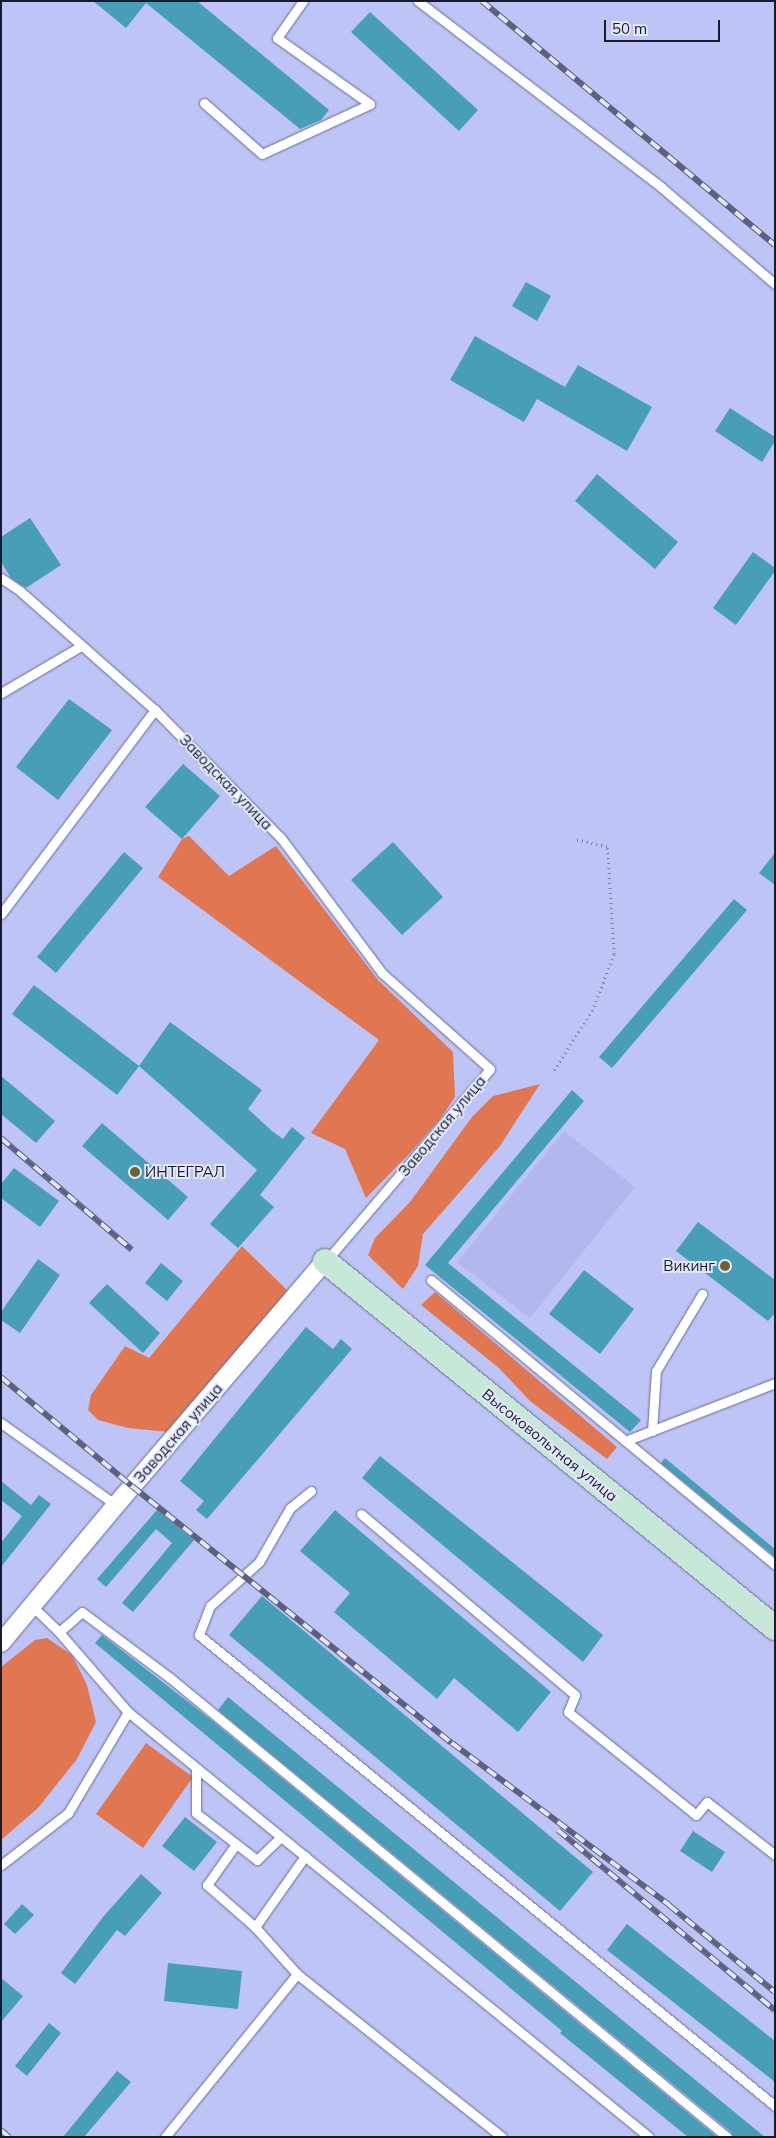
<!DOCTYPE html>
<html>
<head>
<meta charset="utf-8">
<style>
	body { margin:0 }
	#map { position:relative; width:776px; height:2138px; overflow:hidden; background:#bec4f5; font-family:Mulish,sans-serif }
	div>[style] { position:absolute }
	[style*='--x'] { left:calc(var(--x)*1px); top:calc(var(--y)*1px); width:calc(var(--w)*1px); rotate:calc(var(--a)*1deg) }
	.built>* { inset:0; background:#b2b8ef }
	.green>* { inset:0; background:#e17752 }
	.building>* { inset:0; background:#489eb7 }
	.path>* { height:2.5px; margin-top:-1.25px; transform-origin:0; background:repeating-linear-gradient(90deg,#797da1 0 1px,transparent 0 5px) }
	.roads { filter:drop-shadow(0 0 1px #686c98) drop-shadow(0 0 1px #686c98) }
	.lane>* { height:9px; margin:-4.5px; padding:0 4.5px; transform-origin:4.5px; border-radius:4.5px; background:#fff }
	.street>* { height:18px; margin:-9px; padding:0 9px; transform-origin:9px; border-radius:9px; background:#fff }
	.secondary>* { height:24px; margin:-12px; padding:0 12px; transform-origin:12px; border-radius:12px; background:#c7e8d9 }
	.rail>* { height:5.5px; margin-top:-2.75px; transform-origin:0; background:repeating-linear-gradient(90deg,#e4e7fb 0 11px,#5d607e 0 22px); box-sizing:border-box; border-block:1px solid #5d607e }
	.dots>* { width:14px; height:14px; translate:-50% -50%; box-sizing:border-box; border:2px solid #e4e7fb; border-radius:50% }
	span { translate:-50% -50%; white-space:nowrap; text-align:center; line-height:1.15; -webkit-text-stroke:4px #e4e7fb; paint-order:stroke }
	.street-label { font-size:15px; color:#191a2c }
	.poi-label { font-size:15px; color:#191a2c }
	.left { translate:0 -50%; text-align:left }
	.right { translate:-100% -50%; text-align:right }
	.frame { position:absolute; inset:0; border:2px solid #191a2c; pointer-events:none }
	.scale { position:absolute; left:604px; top:20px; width:116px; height:22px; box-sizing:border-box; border:2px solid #191a2c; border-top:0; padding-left:6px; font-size:15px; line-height:18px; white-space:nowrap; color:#191a2c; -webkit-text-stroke:4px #e4e7fb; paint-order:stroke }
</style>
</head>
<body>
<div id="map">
	<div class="built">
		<div style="clip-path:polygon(564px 1131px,635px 1187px,530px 1318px,457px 1262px)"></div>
	</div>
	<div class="green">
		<div style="clip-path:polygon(189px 836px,229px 876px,276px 846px,378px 980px,453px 1052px,455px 1097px,441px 1118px,412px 1151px,366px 1198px,345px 1149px,311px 1133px,379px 1040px,158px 877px,182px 839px)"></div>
		<div style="clip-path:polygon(540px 1084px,500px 1146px,423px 1234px,418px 1266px,403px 1289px,368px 1255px,375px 1238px,410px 1202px,472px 1117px,493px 1096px)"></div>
		<div style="clip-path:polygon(242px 1246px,288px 1291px,169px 1432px,128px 1428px,98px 1420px,88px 1410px,91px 1395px,125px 1346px,149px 1358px)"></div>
		<div style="clip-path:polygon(435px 1292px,617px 1447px,607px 1459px,530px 1401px,499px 1368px,421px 1305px)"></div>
		<div style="clip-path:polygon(47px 1638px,72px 1655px,87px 1685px,96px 1722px,77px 1759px,38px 1808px,1px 1840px,1px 1667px,35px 1640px)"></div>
		<div style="clip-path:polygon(146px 1743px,193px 1777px,143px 1848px,96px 1814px)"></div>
	</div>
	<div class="building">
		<div style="clip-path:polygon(93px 1px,197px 1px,329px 110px,321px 120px,300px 129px,146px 3px,126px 28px)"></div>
		<div style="clip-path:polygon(370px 12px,478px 110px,459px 131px,351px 32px)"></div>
		<div style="clip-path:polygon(526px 282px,551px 296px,537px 321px,512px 306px)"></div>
		<div style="clip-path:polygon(475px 336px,565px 387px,578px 365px,652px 407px,627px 451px,537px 399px,524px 422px,450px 380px)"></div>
		<div style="clip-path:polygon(730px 408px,775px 437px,775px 441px,762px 462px,715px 431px)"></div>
		<div style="clip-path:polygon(597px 474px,678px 542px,655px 569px,575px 501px)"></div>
		<div style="clip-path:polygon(30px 518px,61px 565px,26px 588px,11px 578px,1px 562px,1px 537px)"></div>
		<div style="clip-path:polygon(753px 552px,775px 568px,775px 571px,736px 625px,713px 608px)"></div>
		<div style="clip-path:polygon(69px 699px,112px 730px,58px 800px,16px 767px)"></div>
		<div style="clip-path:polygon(183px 764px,220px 796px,182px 839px,145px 807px)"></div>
		<div style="clip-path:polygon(393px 842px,443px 897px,402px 935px,351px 880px)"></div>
		<div style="clip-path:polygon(124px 852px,143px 868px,56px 973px,37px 957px)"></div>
		<div style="clip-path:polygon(775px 853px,775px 885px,759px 873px)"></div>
		<div style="clip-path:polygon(734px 899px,747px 910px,612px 1068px,599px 1057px)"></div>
		<div style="clip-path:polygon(34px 985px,139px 1066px,117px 1095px,12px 1014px)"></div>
		<div style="clip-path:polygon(170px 1022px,262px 1090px,248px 1109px,272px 1131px,283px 1139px,292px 1127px,305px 1138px,260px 1195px,274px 1207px,238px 1248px,210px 1224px,257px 1170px,139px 1066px)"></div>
		<div style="clip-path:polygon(1px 1076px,55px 1121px,36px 1143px,1px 1114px)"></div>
		<div style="clip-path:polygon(572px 1090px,584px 1101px,448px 1263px,641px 1420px,630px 1432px,425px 1265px)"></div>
		<div style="clip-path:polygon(102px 1123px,188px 1197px,168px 1220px,82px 1146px)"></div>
		<div style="clip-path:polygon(14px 1168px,59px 1201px,40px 1227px,1px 1198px,1px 1184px)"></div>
		<div style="clip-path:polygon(698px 1222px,775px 1280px,775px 1313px,768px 1321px,676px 1251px)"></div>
		<div style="clip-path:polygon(38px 1259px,60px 1275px,20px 1333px,1px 1320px,1px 1312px)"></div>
		<div style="clip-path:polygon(161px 1263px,183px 1281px,167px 1301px,145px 1283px)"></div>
		<div style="clip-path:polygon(584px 1270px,634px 1309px,600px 1354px,549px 1314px)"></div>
		<div style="clip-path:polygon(107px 1284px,160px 1333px,143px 1353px,89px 1303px)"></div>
		<div style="clip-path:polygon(306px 1327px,333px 1349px,341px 1339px,352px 1349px,207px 1519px,196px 1510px,204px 1501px,180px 1481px)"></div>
		<div style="clip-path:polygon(380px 1456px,603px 1635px,583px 1662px,362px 1478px)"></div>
		<div style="clip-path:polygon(665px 1458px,775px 1549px,775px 1557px,661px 1463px)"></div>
		<div style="clip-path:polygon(1px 1481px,31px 1505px,39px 1495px,51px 1504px,1px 1567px,1px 1543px,22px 1516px,1px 1500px)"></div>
		<div style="clip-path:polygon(157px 1510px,194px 1540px,133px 1612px,122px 1603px,172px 1543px,156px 1529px,106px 1587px,97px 1579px)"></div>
		<div style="clip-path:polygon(335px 1510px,551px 1692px,518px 1732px,454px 1678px,437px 1699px,334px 1612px,350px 1593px,300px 1551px)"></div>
		<div style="clip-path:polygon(262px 1596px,593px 1872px,560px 1911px,229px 1635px)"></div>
		<div style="clip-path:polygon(102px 1635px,210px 1719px,717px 2137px,688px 2137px,560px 2033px,562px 2031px,95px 1643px)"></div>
		<div style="clip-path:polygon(228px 1697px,765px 2137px,733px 2137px,731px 2132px,218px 1710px)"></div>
		<div style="clip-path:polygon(185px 1817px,217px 1842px,194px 1871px,162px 1846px)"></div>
		<div style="clip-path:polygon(693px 1831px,725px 1852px,712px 1872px,680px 1851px)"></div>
		<div style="clip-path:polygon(141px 1874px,162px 1893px,125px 1936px,117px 1930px,75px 1984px,61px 1973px,103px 1917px)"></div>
		<div style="clip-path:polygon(22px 1904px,34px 1915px,15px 1934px,4px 1924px)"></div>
		<div style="clip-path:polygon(627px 1924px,775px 2041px,775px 2082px,607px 1950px)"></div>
		<div style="clip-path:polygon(168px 1963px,242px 1971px,238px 2009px,164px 2001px)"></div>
		<div style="clip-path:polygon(1px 1978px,23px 1996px,1px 2022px)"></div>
		<div style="clip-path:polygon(49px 2023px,61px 2033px,27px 2076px,15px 2066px)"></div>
		<div style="clip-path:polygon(117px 2071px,131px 2082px,84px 2137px,63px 2137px)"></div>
	</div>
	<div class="path">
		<div style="--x:554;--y:1070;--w:70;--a:-57.2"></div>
		<div style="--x:592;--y:1011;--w:61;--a:-68.9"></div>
		<div style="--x:614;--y:954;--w:107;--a:-93.7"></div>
		<div style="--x:607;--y:847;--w:32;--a:-167"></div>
	</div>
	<div class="roads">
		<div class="lane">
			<div style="--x:418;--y:1;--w:306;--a:37.4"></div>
			<div style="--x:661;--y:187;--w:150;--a:40.4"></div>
			<div style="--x:204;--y:103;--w:77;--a:41.3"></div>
			<div style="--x:262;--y:154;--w:119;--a:-24.8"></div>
			<div style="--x:370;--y:104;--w:114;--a:-144.6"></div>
			<div style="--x:277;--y:38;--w:45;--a:-54.9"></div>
			<div style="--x:1;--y:578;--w:23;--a:34"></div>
			<div style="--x:20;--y:591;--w:180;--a:41.4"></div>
			<div style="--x:155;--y:710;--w:180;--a:45.5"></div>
			<div style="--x:281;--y:838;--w:169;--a:53.2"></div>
			<div style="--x:382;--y:973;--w:144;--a:41.6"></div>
			<div style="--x:490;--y:1069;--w:253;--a:130.5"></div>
			<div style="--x:1;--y:693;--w:93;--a:-30.4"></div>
			<div style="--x:1;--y:914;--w:256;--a:-53"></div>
			<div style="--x:431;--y:1280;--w:447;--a:39.6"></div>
			<div style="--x:1;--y:1423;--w:141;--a:35.5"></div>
			<div style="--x:652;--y:1431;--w:60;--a:-86.2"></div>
			<div style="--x:656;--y:1371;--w:90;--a:-59.1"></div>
			<div style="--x:625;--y:1441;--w:161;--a:-21.1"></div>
			<div style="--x:311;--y:1491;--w:27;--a:141"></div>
			<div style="--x:290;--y:1508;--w:62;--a:119.9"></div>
			<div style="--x:259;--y:1562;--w:66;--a:138.1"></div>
			<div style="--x:210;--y:1606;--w:31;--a:111"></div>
			<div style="--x:199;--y:1635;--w:744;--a:39.27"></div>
			<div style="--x:361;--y:1514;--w:280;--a:40.2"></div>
			<div style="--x:575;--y:1695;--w:18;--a:112"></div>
			<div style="--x:568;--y:1712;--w:164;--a:38.8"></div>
			<div style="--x:696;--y:1815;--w:17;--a:-50"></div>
			<div style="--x:707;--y:1802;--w:86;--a:37.9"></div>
			<div style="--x:59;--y:1632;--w:30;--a:-41"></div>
			<div style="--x:82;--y:1612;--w:109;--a:36.8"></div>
			<div style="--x:169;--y:1677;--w:723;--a:39.5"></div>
			<div style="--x:128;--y:1712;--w:672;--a:39.21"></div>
			<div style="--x:196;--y:1768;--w:45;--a:90"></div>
			<div style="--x:196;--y:1813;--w:77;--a:37.6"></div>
			<div style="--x:257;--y:1860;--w:33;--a:-44"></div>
			<div style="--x:1;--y:1865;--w:85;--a:-37.8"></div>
			<div style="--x:68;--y:1813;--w:117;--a:-59.3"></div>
			<div style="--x:128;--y:1712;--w:106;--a:-130.8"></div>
			<div style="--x:59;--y:1632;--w:37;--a:-136"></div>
			<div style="--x:255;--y:1927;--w:87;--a:-54.8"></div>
			<div style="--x:297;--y:1974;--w:262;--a:38.5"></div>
			<div style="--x:165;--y:2137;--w:210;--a:-51"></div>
			<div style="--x:297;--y:1974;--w:63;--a:-131.8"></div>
			<div style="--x:255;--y:1927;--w:64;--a:-138.8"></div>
			<div style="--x:207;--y:1885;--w:50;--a:-54.7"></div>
		</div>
		<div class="street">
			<div style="--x:1;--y:1643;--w:180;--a:-50.2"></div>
			<div style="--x:116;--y:1505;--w:321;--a:-49.4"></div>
		</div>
		<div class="secondary">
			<div style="--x:325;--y:1261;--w:581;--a:39.2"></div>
		</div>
	</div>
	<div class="rail">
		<div style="--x:482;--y:1;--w:381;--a:39.8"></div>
		<div style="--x:1;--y:1138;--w:172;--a:40.5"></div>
		<div style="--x:1;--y:1377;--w:170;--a:39.8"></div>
		<div style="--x:132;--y:1486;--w:410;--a:38.8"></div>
		<div style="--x:452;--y:1743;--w:271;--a:36.7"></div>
		<div style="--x:669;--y:1905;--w:137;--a:39.4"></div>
		<div style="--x:558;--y:1830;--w:282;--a:39.7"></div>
		<div style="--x:1;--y:2130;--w:11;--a:41"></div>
	</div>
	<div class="dots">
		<div style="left:135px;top:1172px;background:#6c6430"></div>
		<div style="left:725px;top:1266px;background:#6c6430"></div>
	</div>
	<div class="street-label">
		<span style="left:226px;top:782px;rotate:46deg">Заводская улица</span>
		<span style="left:442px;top:1126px;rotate:-50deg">Заводская улица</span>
		<span style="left:178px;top:1433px;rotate:-49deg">Заводская улица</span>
		<span style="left:550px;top:1445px;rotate:39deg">Высоковольтная улица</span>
	</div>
	<div class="poi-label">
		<span class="left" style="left:145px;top:1172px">ИНТЕГРАЛ</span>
		<span class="right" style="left:715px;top:1266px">Викинг</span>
	</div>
	<div class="frame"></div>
	<div class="scale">50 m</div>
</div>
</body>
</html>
